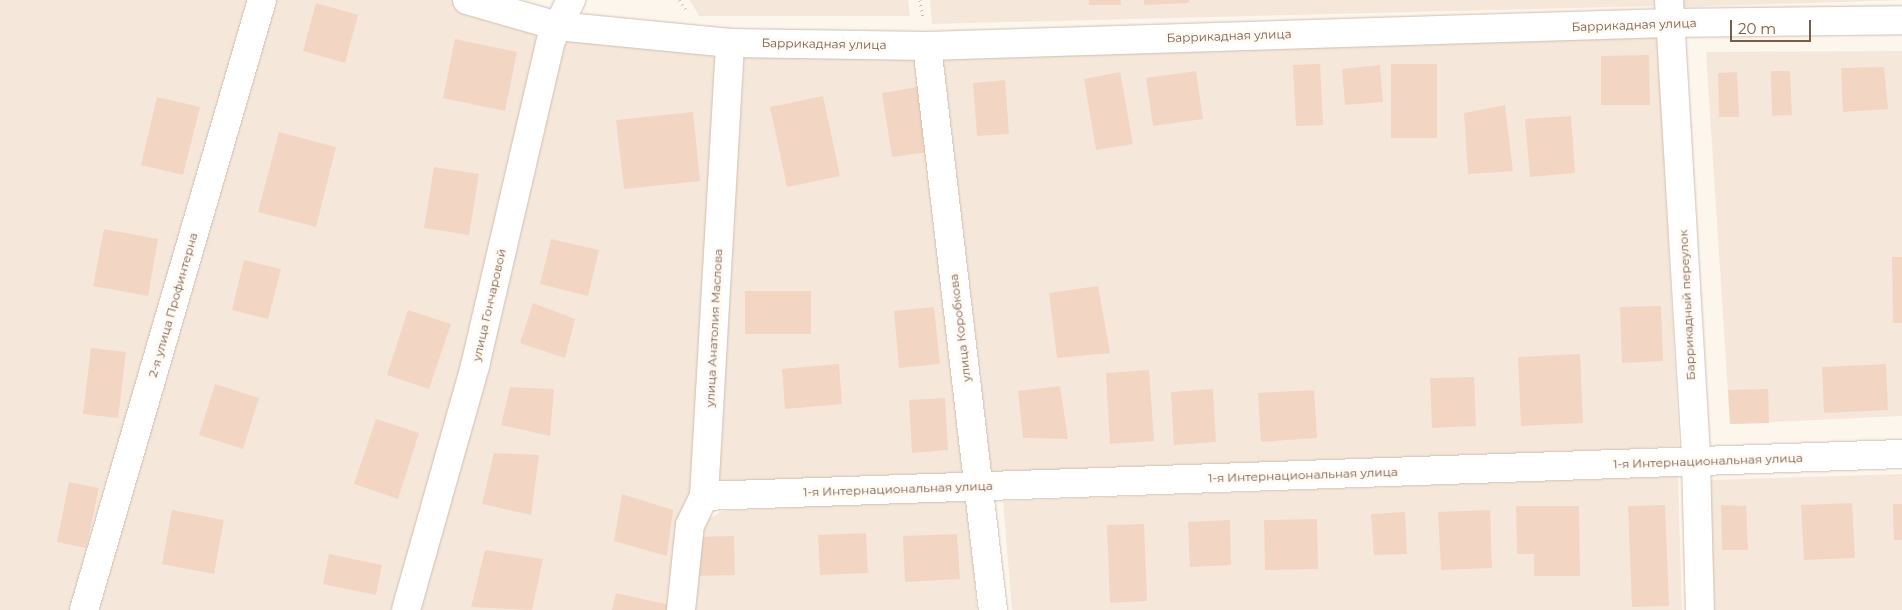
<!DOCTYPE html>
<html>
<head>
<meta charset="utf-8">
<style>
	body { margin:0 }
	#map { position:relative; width:1902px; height:610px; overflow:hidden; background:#fdf6ec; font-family:Montserrat,sans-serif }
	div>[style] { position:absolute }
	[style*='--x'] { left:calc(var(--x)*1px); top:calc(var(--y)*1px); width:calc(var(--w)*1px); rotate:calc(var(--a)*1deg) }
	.residential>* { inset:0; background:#f5e8da }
	.building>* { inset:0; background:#f3d5c3 }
	.path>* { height:3px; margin-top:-1.5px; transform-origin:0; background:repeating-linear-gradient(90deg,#d9b8a5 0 1px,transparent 0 5px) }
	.roads { filter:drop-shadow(0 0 1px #d1beb0) drop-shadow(0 0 1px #d1beb0) }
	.minor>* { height:28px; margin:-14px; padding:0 14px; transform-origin:14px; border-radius:14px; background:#fff }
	span { translate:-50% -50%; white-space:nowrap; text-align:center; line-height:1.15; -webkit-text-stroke:5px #fffaf3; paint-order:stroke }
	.street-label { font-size:12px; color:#7a5c4d }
	.scale { position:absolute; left:1730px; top:20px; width:81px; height:22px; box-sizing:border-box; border:2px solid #7a5c4d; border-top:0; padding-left:6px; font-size:15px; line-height:18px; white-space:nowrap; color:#7a5c4d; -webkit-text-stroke:4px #fffaf3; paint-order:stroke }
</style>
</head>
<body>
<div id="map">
	<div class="residential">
		<div style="clip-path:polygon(0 0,472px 0,551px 40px,1657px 24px,1679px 446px,979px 487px,692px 490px,673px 610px,0 610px)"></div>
		<div style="clip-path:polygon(690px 0,908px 0,910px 16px,699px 16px)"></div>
		<div style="clip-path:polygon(930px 0,1654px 0,1655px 6px,932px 24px)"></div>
		<div style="clip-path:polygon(1679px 0,1902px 0,1679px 7px)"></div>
		<div style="clip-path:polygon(1902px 51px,1902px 416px,1730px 424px,1706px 52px)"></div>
		<div style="clip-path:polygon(1902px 474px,1902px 610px,1710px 610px,1709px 480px)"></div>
		<div style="clip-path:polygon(1678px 476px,1682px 610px,1012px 610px,1003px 501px)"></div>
		<div style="clip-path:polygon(968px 499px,977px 610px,690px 610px,690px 530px,722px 511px)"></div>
	</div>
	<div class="building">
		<div style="clip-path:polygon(1089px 0,1121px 0,1121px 5px,1089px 5px)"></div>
		<div style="clip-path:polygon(1144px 0,1189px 0,1189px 3px,1144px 5px)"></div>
		<div style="clip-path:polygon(316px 3px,358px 15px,345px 63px,303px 51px)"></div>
		<div style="clip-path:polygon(455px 39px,517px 52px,505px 111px,443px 98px)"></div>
		<div style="clip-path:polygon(1649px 55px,1650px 105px,1601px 105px,1601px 56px)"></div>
		<div style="clip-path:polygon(1320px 64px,1323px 125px,1296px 126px,1293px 65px)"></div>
		<div style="clip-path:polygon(1391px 64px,1437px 64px,1437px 138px,1391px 138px)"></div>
		<div style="clip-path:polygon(1380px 65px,1383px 102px,1345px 105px,1342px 69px)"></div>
		<div style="clip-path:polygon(1884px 67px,1888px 109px,1843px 112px,1841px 68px)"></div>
		<div style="clip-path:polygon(1196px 71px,1203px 119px,1153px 126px,1146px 78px)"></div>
		<div style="clip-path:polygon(1771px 71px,1790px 71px,1792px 115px,1772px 116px)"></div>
		<div style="clip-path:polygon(1120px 72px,1133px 144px,1096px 150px,1084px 79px)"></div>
		<div style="clip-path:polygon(1737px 72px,1739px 117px,1719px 117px,1718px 73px)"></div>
		<div style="clip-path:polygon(1005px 80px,1009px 134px,977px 136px,973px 83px)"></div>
		<div style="clip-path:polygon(918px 87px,928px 152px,892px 157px,882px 93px)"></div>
		<div style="clip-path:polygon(823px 96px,840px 176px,787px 187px,770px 107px)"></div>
		<div style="clip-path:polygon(157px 97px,200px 107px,183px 175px,141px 165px)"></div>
		<div style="clip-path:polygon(1505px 105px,1513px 171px,1468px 174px,1464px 113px)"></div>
		<div style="clip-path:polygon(693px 112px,700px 181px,624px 189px,616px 120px)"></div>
		<div style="clip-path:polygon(1571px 116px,1575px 173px,1530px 177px,1525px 119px)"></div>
		<div style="clip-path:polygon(279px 132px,336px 147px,316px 227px,258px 212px)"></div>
		<div style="clip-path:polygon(434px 167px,479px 174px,469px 235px,424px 228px)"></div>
		<div style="clip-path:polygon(104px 229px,158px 239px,148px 296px,93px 286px)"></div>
		<div style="clip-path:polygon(551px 239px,599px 250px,588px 296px,540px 284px)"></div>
		<div style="clip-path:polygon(1892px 257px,1902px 257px,1902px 323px,1893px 323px)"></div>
		<div style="clip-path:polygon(244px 260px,281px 269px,268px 319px,232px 310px)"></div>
		<div style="clip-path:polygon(1098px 286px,1110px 353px,1057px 358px,1049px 293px)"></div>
		<div style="clip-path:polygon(745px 291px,811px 291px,811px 334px,745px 334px)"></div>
		<div style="clip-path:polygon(533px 303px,575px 319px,565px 358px,520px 343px)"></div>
		<div style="clip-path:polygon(1661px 306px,1663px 361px,1622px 363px,1620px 307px)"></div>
		<div style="clip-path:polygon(934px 307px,940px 364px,899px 368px,894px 311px)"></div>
		<div style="clip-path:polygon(408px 310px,451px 324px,429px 389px,387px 375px)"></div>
		<div style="clip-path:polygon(91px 348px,126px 352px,118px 418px,83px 414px)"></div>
		<div style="clip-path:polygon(1580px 354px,1583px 423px,1521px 426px,1518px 357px)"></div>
		<div style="clip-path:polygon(839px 364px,842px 404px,785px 409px,782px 369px)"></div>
		<div style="clip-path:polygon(1886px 364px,1888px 410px,1824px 413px,1822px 367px)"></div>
		<div style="clip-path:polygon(1149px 370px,1154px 441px,1110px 444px,1106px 373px)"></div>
		<div style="clip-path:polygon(1474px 377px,1476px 426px,1432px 428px,1430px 378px)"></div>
		<div style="clip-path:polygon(215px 384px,259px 398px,243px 449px,199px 435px)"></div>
		<div style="clip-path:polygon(1060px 386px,1068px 439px,1023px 438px,1018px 391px)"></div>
		<div style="clip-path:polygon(510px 387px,554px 389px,550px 436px,501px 425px)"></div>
		<div style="clip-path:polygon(1213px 389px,1216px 442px,1174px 445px,1171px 392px)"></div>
		<div style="clip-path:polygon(1768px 389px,1769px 423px,1730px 424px,1728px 390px)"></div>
		<div style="clip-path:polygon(1314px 390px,1317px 438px,1261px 442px,1258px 393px)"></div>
		<div style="clip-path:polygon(945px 398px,948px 450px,912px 453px,909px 400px)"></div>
		<div style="clip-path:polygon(376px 419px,419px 433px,398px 499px,354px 484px)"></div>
		<div style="clip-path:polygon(494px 453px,539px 455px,531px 515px,482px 504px)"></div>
		<div style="clip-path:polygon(69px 482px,99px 488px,86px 548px,57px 542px)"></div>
		<div style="clip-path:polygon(622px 494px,673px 510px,667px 556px,614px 541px)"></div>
		<div style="clip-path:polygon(1852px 503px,1855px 558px,1804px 560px,1801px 505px)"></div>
		<div style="clip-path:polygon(1893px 504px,1902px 504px,1902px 540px,1894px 540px)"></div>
		<div style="clip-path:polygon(1665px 505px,1669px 606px,1632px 607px,1628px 506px)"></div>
		<div style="clip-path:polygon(1721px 505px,1746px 506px,1748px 550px,1722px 550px)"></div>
		<div style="clip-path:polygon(1516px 506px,1579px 506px,1580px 576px,1534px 576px,1534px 554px,1517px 554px)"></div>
		<div style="clip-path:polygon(172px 510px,224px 520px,214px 574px,162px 564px)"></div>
		<div style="clip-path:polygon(1490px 510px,1492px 568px,1441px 570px,1438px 512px)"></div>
		<div style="clip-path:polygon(1405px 512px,1407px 554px,1374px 555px,1371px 514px)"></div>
		<div style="clip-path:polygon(1317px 519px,1318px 569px,1265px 570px,1264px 520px)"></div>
		<div style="clip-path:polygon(1230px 520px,1231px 565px,1190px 567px,1188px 522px)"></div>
		<div style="clip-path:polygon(1144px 524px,1147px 601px,1110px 603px,1107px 525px)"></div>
		<div style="clip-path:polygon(866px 533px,868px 573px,820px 575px,818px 535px)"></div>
		<div style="clip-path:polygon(957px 534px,960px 579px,905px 582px,903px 536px)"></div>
		<div style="clip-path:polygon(734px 536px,735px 575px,696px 576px,695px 537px)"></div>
		<div style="clip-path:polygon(485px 550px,543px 559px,532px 610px,471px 607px)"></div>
		<div style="clip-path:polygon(329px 554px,382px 565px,376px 595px,323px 584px)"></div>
		<div style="clip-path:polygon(616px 593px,674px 606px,673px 610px,612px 610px)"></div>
	</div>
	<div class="path">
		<div style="--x:679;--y:0;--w:12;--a:55"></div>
		<div style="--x:920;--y:0;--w:19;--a:81"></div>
	</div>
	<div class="roads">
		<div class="minor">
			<div style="--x:467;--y:0;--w:94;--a:16.1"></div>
			<div style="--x:557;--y:26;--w:174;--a:5.6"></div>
			<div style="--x:730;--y:43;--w:197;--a:0.9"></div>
			<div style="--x:927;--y:46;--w:742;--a:-1.78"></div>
			<div style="--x:1669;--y:23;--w:233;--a:-0.7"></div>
			<div style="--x:1669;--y:0;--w:462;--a:86.6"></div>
			<div style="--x:1696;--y:461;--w:149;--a:88.5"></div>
			<div style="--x:927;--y:46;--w:568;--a:83.33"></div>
			<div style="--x:704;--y:496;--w:1199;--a:-2.01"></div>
			<div style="--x:84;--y:610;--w:635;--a:-73.73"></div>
			<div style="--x:406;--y:610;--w:254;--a:-74.2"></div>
			<div style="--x:475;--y:366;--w:335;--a:-76.9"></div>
			<div style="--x:551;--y:40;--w:45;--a:-63.4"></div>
			<div style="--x:681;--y:610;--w:85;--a:-84"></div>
			<div style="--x:690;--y:525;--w:32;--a:-64"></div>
			<div style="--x:704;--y:496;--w:454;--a:-86.7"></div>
		</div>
	</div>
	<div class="street-label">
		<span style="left:1634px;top:25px;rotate:-2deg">Баррикадная улица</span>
		<span style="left:1229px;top:36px;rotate:-2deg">Баррикадная улица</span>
		<span style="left:824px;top:44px;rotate:1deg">Баррикадная улица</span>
		<span style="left:173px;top:305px;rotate:-74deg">2-я улица Профинтерна</span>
		<span style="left:489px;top:305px;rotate:-77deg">улица Гончаровой</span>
		<span style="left:1687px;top:305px;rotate:-93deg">Баррикадный переулок</span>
		<span style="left:714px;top:328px;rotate:-87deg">улица Анатолия Маслова</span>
		<span style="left:960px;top:328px;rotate:-97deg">улица Коробкова</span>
		<span style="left:1708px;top:461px;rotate:-2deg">1-я Интернациональная улица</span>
		<span style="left:1303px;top:475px;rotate:-2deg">1-я Интернациональная улица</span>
		<span style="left:898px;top:489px;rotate:-2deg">1-я Интернациональная улица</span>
	</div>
	<div class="scale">20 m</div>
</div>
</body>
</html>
